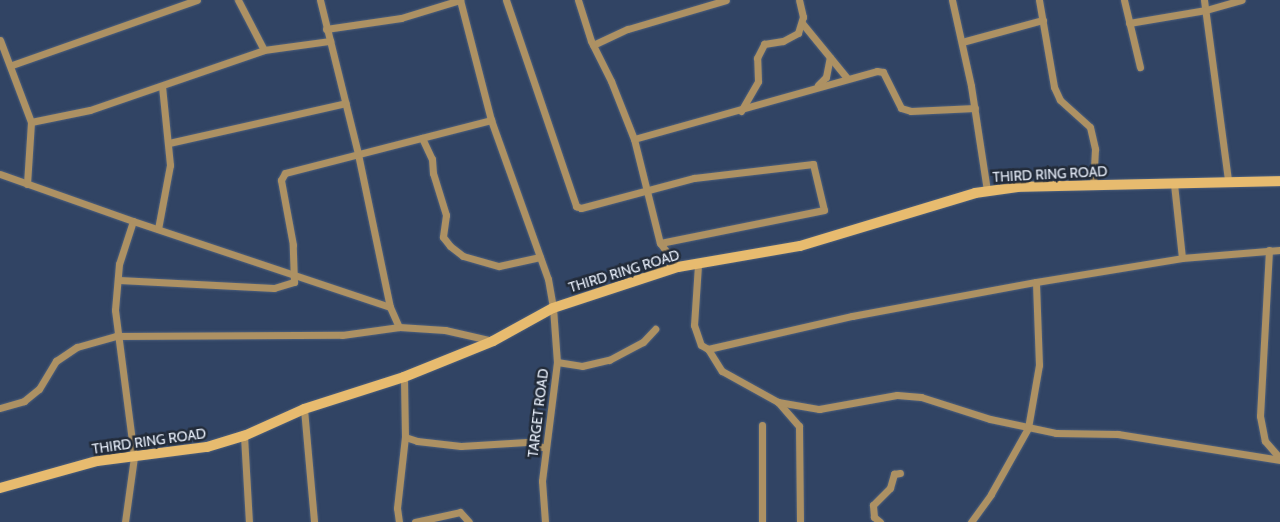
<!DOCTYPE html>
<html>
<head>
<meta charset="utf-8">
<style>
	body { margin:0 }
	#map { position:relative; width:1280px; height:522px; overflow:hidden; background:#314464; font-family:Cabin,sans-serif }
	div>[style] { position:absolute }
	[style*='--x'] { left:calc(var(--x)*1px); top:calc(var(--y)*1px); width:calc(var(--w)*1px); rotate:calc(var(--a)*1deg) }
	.roads { filter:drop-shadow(0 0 1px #4e607c) drop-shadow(0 0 1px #4e607c) }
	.street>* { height:7px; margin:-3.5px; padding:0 3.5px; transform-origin:3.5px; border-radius:3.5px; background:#ad9163 }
	.secondary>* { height:10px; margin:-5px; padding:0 5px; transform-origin:5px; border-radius:5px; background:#e7bb6f }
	span { translate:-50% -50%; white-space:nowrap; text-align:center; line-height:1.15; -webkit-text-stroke:5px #222b39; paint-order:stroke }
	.street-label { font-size:14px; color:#e9f0fc }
</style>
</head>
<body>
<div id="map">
	<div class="roads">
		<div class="street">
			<div style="--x:238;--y:0;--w:56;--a:62.5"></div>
			<div style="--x:320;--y:0;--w:159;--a:76.1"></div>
			<div style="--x:358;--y:154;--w:156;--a:78.2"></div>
			<div style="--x:390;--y:307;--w:22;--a:66"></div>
			<div style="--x:399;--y:327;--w:46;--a:3.7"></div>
			<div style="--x:445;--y:330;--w:49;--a:12.9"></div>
			<div style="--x:460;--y:0;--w:124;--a:75.5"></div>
			<div style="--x:491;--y:120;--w:169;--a:70.3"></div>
			<div style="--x:548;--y:279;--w:29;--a:80"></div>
			<div style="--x:553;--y:308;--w:54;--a:85.8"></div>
			<div style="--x:557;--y:362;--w:120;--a:97.2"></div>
			<div style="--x:542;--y:481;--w:41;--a:85.8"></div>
			<div style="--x:506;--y:0;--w:218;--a:71.2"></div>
			<div style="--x:576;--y:206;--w:5;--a:22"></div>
			<div style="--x:581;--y:208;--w:117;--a:-14.9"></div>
			<div style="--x:694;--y:178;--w:120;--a:-6.7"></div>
			<div style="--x:813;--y:164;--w:47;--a:76.6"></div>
			<div style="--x:824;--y:210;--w:167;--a:168.6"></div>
			<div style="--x:578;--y:0;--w:43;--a:72.4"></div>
			<div style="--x:591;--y:41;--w:45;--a:63.4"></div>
			<div style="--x:611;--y:81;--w:62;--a:68.4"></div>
			<div style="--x:634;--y:139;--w:107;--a:76"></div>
			<div style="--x:660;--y:243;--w:30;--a:53"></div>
			<div style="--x:952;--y:0;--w:88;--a:77.5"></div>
			<div style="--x:971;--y:86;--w:106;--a:81.3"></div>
			<div style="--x:1039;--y:0;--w:88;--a:80.2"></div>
			<div style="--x:1054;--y:87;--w:14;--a:65"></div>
			<div style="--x:1060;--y:100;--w:40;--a:42"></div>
			<div style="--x:1090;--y:127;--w:23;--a:77"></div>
			<div style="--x:1095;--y:149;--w:36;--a:93"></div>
			<div style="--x:1124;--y:0;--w:69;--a:76.6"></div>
			<div style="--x:1204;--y:0;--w:183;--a:82.4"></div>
			<div style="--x:802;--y:23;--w:71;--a:50.7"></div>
			<div style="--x:1129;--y:23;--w:78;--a:-9.6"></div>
			<div style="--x:1206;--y:10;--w:37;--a:-16"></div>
			<div style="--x:326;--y:29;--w:76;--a:-8.3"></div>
			<div style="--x:401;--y:18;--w:62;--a:-17"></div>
			<div style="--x:0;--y:40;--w:88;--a:69.3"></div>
			<div style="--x:962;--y:42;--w:84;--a:-15.2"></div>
			<div style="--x:593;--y:45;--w:38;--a:-25"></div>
			<div style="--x:628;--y:29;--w:102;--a:-16.5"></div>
			<div style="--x:12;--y:65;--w:196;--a:-19.4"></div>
			<div style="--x:818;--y:85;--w:11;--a:-45"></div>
			<div style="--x:826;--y:77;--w:20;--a:-79"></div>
			<div style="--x:741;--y:111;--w:34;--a:-60"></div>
			<div style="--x:758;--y:81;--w:23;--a:-92"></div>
			<div style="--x:757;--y:58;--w:16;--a:-63"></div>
			<div style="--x:764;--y:44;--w:19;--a:-9"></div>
			<div style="--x:783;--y:41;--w:17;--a:-28"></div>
			<div style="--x:798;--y:33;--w:17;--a:-73"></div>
			<div style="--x:803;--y:17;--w:17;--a:-103"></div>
			<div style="--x:422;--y:138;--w:23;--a:65"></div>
			<div style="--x:432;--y:159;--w:14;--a:86"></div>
			<div style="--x:433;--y:173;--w:44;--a:72.8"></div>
			<div style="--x:446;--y:215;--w:22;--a:98"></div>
			<div style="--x:443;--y:237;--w:11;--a:52"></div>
			<div style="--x:450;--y:246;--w:16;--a:38"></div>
			<div style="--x:463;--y:256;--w:37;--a:16"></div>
			<div style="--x:499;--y:266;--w:42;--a:-12.4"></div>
			<div style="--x:634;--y:139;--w:252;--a:-15.6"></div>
			<div style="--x:877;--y:71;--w:6;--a:9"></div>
			<div style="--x:883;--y:72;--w:40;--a:63.4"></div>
			<div style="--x:901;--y:108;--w:10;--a:17"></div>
			<div style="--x:911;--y:111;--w:64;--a:-2.7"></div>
			<div style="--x:169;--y:143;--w:181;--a:-12.7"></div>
			<div style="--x:0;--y:174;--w:141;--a:19.5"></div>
			<div style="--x:133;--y:221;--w:45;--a:108"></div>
			<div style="--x:119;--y:264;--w:46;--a:95"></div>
			<div style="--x:115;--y:310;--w:148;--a:82.6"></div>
			<div style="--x:134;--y:457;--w:66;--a:97.9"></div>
			<div style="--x:27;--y:184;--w:62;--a:-86.3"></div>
			<div style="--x:31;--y:122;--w:60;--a:-11.5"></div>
			<div style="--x:90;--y:110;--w:184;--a:-19"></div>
			<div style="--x:264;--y:50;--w:67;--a:-7.8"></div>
			<div style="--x:1174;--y:184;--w:74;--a:83.8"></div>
			<div style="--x:133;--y:221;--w:271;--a:18.5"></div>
			<div style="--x:158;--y:229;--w:65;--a:-79.4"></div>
			<div style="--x:170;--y:165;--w:79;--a:-95.8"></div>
			<div style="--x:1269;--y:250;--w:166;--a:93.1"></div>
			<div style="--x:1260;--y:416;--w:25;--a:79"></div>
			<div style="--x:1265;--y:441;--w:23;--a:49"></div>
			<div style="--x:698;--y:265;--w:60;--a:93.8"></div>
			<div style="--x:694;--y:325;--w:21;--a:71"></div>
			<div style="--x:701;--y:345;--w:8;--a:30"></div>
			<div style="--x:708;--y:349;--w:26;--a:58"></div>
			<div style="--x:722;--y:371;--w:64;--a:29"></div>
			<div style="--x:778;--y:402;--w:32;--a:49"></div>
			<div style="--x:799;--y:426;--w:96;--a:89.4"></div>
			<div style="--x:119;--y:280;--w:155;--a:3"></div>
			<div style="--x:274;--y:288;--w:21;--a:-17"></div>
			<div style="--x:294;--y:282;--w:37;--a:-92"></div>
			<div style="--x:293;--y:245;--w:66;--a:-100.5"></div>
			<div style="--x:281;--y:180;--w:8;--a:-60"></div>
			<div style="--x:285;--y:173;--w:213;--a:-14.4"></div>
			<div style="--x:708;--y:349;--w:148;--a:-12.9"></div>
			<div style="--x:852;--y:316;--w:187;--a:-10.5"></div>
			<div style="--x:1036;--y:282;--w:148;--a:-9.3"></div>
			<div style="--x:1182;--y:258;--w:98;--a:-4.7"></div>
			<div style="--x:557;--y:362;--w:25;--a:9"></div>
			<div style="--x:582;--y:366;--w:28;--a:-13"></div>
			<div style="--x:609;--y:360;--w:38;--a:-28"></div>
			<div style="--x:643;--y:342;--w:18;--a:-47"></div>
			<div style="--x:778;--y:402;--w:42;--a:9.7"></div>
			<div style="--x:819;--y:409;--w:79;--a:-10.2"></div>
			<div style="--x:897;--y:395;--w:24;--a:5"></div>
			<div style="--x:921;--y:397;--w:72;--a:17.7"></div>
			<div style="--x:990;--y:419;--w:67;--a:12"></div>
			<div style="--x:1056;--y:433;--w:62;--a:0.9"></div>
			<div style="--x:1118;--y:434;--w:164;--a:9.1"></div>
			<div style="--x:0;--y:408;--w:25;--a:-16"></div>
			<div style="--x:24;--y:401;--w:19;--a:-39"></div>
			<div style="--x:39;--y:389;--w:33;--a:-59"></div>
			<div style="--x:56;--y:361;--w:25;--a:-34"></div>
			<div style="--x:77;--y:347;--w:41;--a:-15.8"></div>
			<div style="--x:116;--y:336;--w:226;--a:-0.3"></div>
			<div style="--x:342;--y:335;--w:58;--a:-8"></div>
			<div style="--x:304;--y:409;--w:113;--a:84.9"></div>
			<div style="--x:762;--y:425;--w:97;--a:90"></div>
			<div style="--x:244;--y:436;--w:86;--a:86.7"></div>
			<div style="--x:405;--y:437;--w:13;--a:18"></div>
			<div style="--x:417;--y:441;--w:44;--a:6.5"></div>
			<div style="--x:461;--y:446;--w:66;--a:-3.5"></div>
			<div style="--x:527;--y:442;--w:19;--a:18"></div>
			<div style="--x:399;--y:522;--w:14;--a:-98"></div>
			<div style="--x:397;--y:508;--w:71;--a:-83.6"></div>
			<div style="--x:405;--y:437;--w:60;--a:-91"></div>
			<div style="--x:415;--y:522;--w:46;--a:-12.5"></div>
			<div style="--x:460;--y:512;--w:13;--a:48"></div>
			<div style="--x:880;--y:522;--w:8;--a:-140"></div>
			<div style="--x:874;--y:517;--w:12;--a:-95"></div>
			<div style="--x:873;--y:505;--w:24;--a:-45"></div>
			<div style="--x:890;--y:488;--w:15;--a:-74"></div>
			<div style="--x:894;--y:474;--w:6;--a:-9"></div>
			<div style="--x:971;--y:522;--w:34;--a:-54"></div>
			<div style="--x:991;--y:494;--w:76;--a:-60.7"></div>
			<div style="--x:1028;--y:428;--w:64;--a:-80.1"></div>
			<div style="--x:1039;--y:365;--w:83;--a:-92.1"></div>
		</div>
		<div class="secondary">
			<div style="--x:0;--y:488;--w:101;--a:-15.6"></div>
			<div style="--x:97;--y:461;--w:111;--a:-7.3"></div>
			<div style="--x:207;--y:447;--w:39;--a:-17"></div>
			<div style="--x:244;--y:436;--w:66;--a:-24.2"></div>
			<div style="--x:304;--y:409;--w:105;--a:-17.7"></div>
			<div style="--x:404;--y:377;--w:96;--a:-22"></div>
			<div style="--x:493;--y:341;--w:68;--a:-28.8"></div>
			<div style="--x:553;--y:308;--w:132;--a:-18.2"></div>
			<div style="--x:678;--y:267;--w:124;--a:-9.8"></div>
			<div style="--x:800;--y:246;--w:183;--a:-16.8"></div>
			<div style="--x:975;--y:193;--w:43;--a:-7.9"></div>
			<div style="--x:1018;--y:187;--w:262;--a:-1.3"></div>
		</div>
	</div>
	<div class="street-label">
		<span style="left:1050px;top:174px;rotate:-3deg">THIRD RING ROAD</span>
		<span style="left:624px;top:271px;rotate:-17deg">THIRD RING ROAD</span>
		<span style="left:538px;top:413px;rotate:-83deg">TARGET ROAD</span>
		<span style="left:149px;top:441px;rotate:-8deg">THIRD RING ROAD</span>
	</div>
</div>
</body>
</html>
